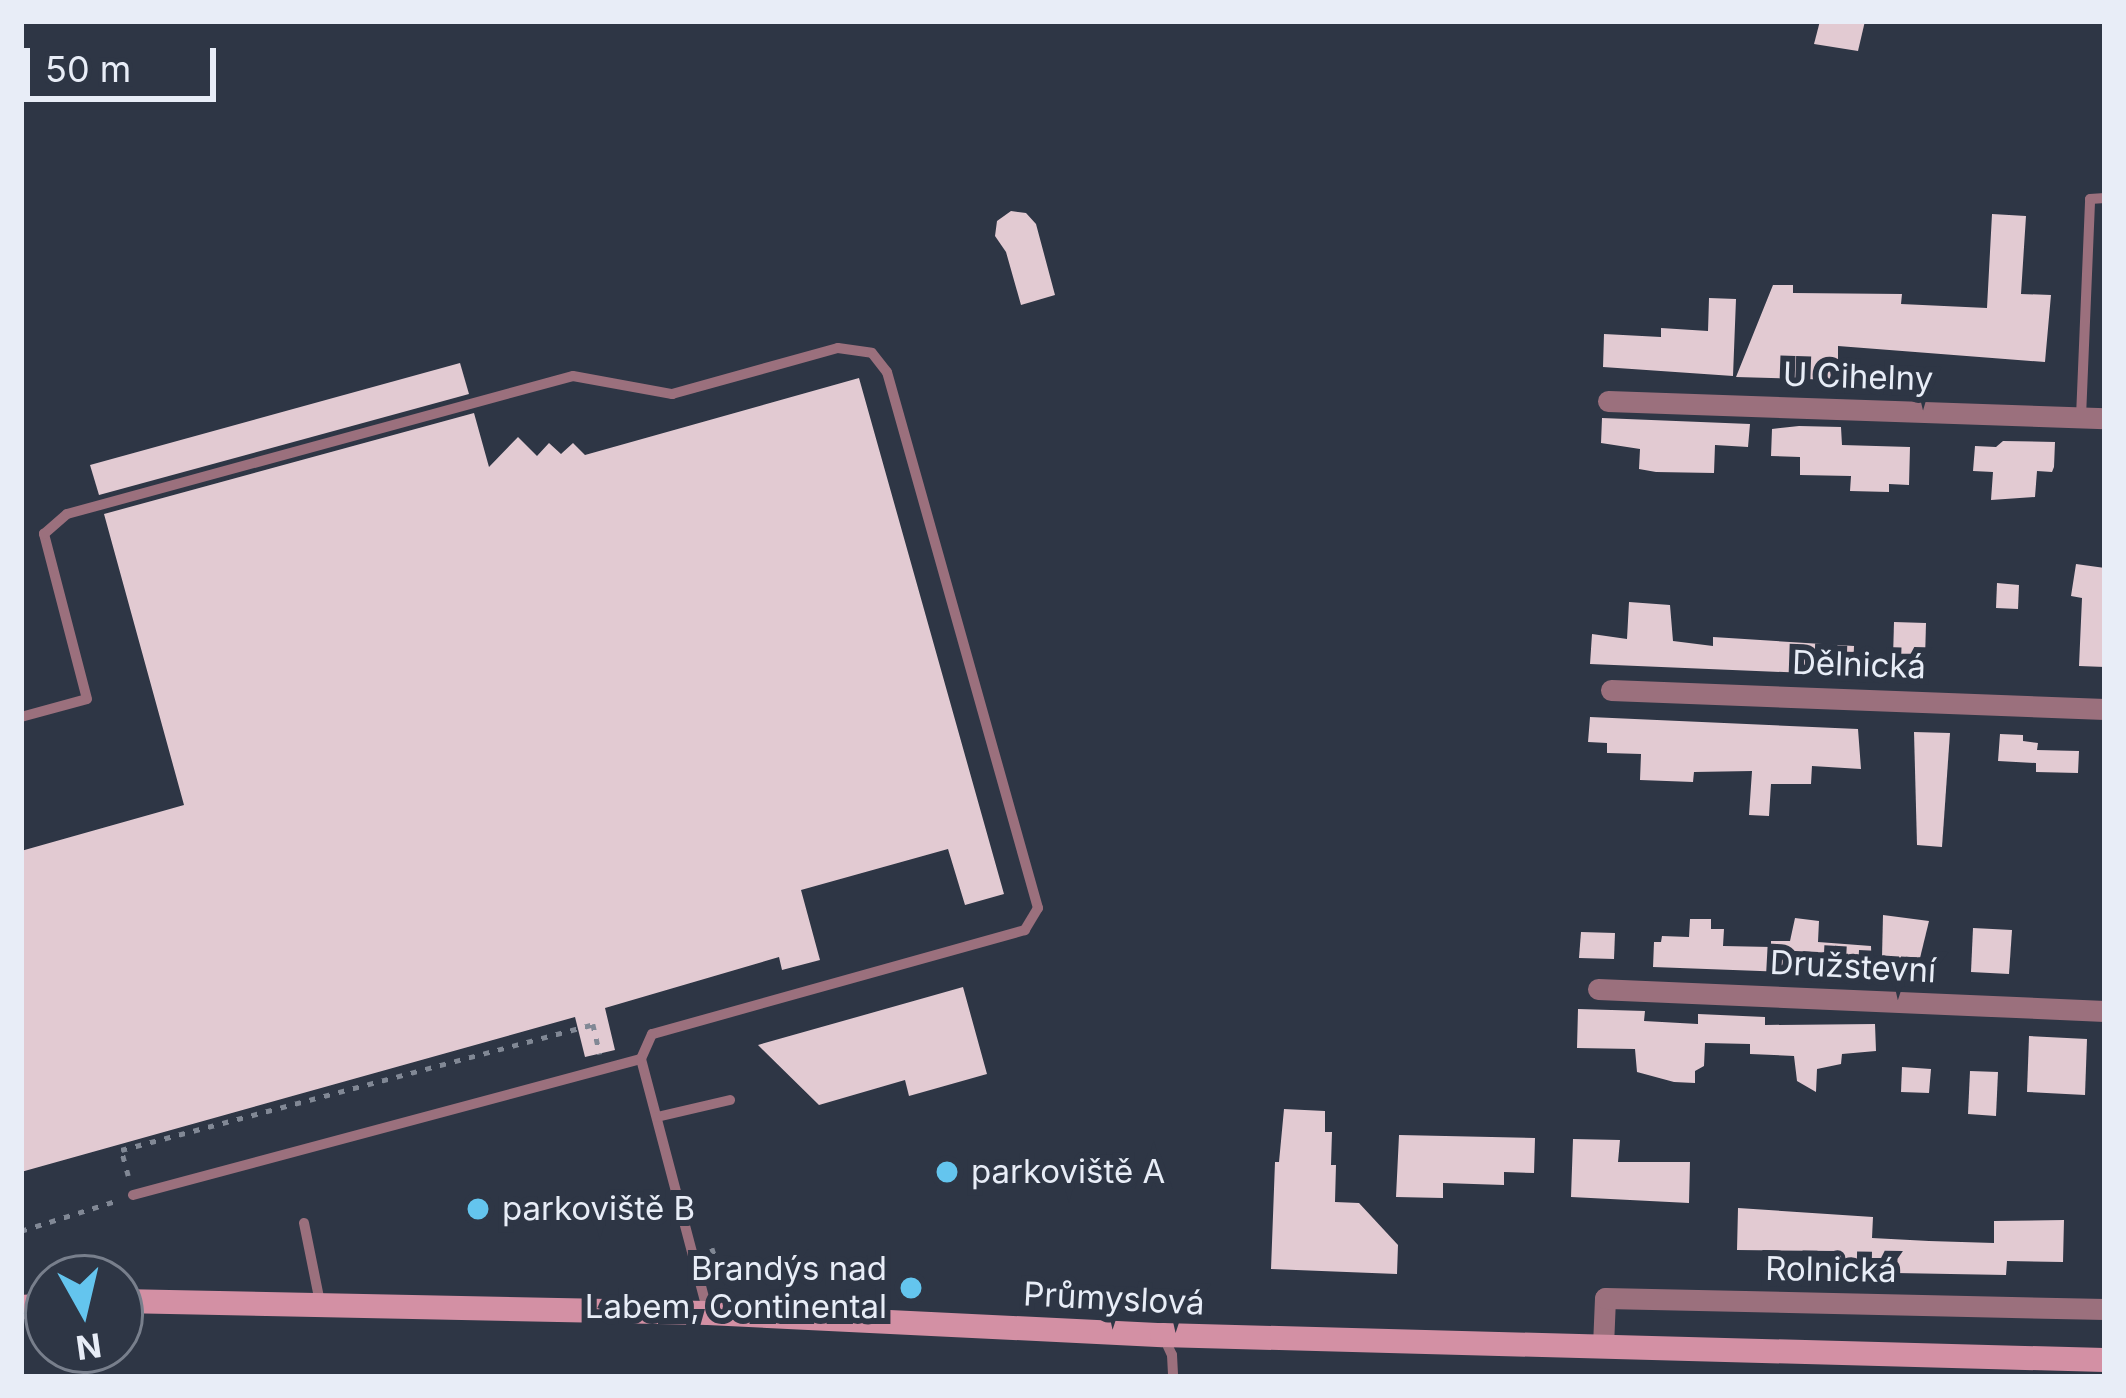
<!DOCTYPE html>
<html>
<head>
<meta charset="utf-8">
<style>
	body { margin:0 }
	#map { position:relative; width:2126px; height:1398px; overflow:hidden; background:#2e3645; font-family:Inter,sans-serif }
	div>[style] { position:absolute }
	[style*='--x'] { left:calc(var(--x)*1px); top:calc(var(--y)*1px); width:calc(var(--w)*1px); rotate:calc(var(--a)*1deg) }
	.building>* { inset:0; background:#e2cad2 }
	.path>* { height:4.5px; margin-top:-2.25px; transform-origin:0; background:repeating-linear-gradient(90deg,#818895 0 6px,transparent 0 15px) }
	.service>* { height:10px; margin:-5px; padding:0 5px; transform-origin:5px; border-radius:5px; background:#9b707d }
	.minor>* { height:21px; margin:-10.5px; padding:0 10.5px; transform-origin:10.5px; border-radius:10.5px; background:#9b707d }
	.secondary>* { height:24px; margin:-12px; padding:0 12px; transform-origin:12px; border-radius:12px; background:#d390a4 }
	.dots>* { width:33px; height:33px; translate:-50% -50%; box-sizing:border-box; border:6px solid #2e3645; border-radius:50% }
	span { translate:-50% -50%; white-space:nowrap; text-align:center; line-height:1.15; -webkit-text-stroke:12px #2e3645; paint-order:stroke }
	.street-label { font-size:33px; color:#e8edf7 }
	.poi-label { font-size:33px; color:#e8edf7 }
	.left { translate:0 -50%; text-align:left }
	.right { translate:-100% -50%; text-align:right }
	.frame { position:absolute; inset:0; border:24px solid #e8edf7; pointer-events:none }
	.north { position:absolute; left:24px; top:1254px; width:120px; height:120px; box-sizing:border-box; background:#2e3645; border:3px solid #787f8c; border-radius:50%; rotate:172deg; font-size:33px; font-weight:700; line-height:48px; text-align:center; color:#e8edf7 }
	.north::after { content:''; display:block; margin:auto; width:42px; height:54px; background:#64c5ee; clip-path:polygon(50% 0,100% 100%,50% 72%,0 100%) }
	.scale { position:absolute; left:24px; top:48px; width:192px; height:54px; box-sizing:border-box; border:6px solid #e8edf7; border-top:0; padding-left:15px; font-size:36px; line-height:42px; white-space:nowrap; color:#e8edf7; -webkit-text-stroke:9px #2e3645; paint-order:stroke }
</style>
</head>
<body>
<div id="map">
	<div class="building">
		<div style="clip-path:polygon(1820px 21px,1865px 21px,1858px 51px,1814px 44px)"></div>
		<div style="clip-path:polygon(1011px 211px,1026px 213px,1036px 224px,1055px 295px,1021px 305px,1006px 252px,995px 236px,997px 221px)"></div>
		<div style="clip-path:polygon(1992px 214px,2026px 216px,2021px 294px,2051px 295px,2045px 362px,1838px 346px,1838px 380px,1736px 377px,1773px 285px,1793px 285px,1793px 293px,1902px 294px,1901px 304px,1987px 308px)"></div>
		<div style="clip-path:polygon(1709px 298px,1736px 299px,1733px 376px,1603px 367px,1604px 334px,1661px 337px,1661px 328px,1708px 331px)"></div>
		<div style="clip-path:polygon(460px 363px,469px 394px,99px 495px,90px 465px)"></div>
		<div style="clip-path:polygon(859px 378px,1004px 894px,965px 905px,948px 849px,801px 890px,820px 960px,782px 970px,779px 957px,605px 1008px,615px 1050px,585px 1057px,575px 1017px,21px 1172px,21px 851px,184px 805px,104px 514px,474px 413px,489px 467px,518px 437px,537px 456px,549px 443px,561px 454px,573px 443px,585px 455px)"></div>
		<div style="clip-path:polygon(1602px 418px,1750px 424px,1748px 447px,1715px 445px,1714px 473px,1656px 472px,1639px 469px,1640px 449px,1601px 443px)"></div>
		<div style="clip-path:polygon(1799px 426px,1841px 427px,1842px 445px,1910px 447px,1909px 485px,1889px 484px,1889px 492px,1850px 491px,1851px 476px,1800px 475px,1800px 457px,1771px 456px,1772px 429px)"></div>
		<div style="clip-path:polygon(2003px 441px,2055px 442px,2054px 467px,2052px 472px,2037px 471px,2035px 497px,1991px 500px,1993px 472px,1973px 471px,1975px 446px,1996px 447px)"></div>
		<div style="clip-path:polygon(2076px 564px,2105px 568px,2105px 667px,2079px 666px,2082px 598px,2071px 596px)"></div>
		<div style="clip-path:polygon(1997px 583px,2019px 585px,2018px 609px,1996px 608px)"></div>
		<div style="clip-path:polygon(1629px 602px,1670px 605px,1673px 641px,1713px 646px,1713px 637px,1854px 646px,1853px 675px,1590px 664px,1592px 634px,1627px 639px)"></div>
		<div style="clip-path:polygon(1894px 622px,1926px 623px,1925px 659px,1893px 658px)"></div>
		<div style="clip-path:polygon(1590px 717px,1858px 729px,1861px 769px,1812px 766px,1811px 784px,1771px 784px,1769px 816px,1749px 815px,1752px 771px,1694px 772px,1693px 782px,1640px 780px,1641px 754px,1607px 753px,1607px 743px,1588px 742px)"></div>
		<div style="clip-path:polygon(1914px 732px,1950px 733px,1942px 847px,1917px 845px)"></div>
		<div style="clip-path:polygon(2000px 734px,2023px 735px,2023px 741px,2038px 743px,2037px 750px,2079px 751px,2078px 773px,2036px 772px,2036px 763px,1998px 761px)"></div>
		<div style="clip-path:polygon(1883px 915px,1929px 921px,1920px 958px,1882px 957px)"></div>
		<div style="clip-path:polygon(1795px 918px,1819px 921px,1818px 942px,1871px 946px,1872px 975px,1653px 967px,1654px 942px,1661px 942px,1662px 936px,1689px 937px,1690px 919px,1711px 919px,1711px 929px,1724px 929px,1723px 946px,1771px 947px,1771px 941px,1790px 941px)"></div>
		<div style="clip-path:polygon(1973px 928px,2012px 930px,2009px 974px,1971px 972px)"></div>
		<div style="clip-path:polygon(1581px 932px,1615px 933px,1614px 959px,1579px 958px)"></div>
		<div style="clip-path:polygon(963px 987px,987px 1074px,909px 1096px,905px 1080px,819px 1105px,758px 1045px)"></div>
		<div style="clip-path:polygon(1578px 1009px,1645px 1011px,1644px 1021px,1698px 1024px,1698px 1014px,1765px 1017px,1765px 1025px,1875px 1024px,1876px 1051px,1842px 1054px,1841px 1064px,1817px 1069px,1816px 1092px,1797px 1081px,1794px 1056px,1750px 1054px,1750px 1044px,1705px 1043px,1704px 1066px,1695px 1071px,1695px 1083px,1674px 1082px,1637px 1072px,1635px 1049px,1577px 1048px)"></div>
		<div style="clip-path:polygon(2029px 1036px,2087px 1039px,2085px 1095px,2027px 1092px)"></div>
		<div style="clip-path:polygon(1902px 1067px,1931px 1069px,1929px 1093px,1901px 1092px)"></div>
		<div style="clip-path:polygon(1970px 1071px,1998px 1072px,1996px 1116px,1968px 1114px)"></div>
		<div style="clip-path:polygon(1284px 1109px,1325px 1111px,1325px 1132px,1332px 1132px,1331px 1165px,1336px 1165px,1335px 1202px,1359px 1203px,1398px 1245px,1397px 1274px,1271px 1269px,1275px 1162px,1279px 1162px)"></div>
		<div style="clip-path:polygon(1399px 1135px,1535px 1138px,1534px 1173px,1504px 1172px,1504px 1185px,1443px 1183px,1443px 1198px,1396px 1197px)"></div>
		<div style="clip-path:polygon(1573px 1139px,1620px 1140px,1618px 1162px,1690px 1162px,1689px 1203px,1571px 1197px)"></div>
		<div style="clip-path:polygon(1738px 1208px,1873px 1217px,1872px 1238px,1929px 1241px,1994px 1243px,1994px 1221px,2064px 1220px,2063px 1262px,2007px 1261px,2006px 1275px,1895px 1273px,1894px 1262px,1841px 1261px,1840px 1251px,1737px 1250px)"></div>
	</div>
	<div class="path">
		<div style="--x:128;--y:1176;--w:27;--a:-105"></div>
		<div style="--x:121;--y:1150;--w:489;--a:-14.9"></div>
		<div style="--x:593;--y:1024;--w:31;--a:77"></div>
		<div style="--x:21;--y:1231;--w:103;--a:-17.6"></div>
		<div style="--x:712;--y:1248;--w:42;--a:72"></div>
	</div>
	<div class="service">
		<div style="--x:2081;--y:417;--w:218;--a:-87.6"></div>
		<div style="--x:2090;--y:199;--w:15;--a:-4"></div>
		<div style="--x:21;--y:717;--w:68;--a:-15.3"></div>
		<div style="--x:87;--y:699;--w:171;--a:-104.6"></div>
		<div style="--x:44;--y:534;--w:30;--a:-41"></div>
		<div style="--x:67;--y:514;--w:524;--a:-15.26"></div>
		<div style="--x:573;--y:376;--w:101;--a:10.3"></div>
		<div style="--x:672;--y:394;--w:172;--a:-15.5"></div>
		<div style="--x:838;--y:348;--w:34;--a:8"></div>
		<div style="--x:872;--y:353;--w:24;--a:52"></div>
		<div style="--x:887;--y:372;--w:557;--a:74.27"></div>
		<div style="--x:1038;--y:908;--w:26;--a:121"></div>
		<div style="--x:1025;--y:930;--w:387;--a:164.4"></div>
		<div style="--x:652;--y:1034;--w:27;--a:114"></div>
		<div style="--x:641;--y:1059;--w:263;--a:75.2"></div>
		<div style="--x:657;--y:1117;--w:75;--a:-13.1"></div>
		<div style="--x:133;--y:1195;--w:526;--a:-14.99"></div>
		<div style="--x:304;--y:1223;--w:81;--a:78.6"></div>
		<div style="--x:1164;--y:1338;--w:19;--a:65"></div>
		<div style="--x:1172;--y:1355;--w:22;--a:87"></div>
	</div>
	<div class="minor">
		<div style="--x:1608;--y:401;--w:497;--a:2"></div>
		<div style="--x:1611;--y:690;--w:494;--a:2.2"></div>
		<div style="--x:1598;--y:989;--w:507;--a:2.48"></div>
		<div style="--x:1603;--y:1346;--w:48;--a:-87.6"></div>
		<div style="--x:1605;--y:1298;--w:500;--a:1.26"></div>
	</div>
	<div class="secondary">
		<div style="--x:120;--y:1301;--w:588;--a:1.17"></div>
		<div style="--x:708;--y:1313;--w:455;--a:2.8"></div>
		<div style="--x:1162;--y:1335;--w:943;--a:1.52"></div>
		<div style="--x:21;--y:1307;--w:27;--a:-4"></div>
	</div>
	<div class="dots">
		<div style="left:947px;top:1172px;background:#64c5ee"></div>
		<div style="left:478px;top:1209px;background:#64c5ee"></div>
		<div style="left:911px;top:1288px;background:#64c5ee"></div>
	</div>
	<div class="street-label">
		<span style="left:1858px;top:377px;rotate:2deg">U Cihelny</span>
		<span style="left:1859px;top:665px;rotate:2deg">Dělnická</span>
		<span style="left:1853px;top:967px;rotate:3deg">Družstevní</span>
		<span style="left:1831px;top:1270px;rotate:1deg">Rolnická</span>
		<span style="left:1114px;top:1299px;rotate:3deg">Průmyslová</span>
	</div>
	<div class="poi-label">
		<span class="left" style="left:971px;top:1172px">parkoviště A</span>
		<span class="left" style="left:502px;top:1209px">parkoviště B</span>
		<span class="right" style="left:887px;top:1288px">Brandýs nad<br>Labem, Continental</span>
	</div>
	<div class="frame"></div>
	<div class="north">N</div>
	<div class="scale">50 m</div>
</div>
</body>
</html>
